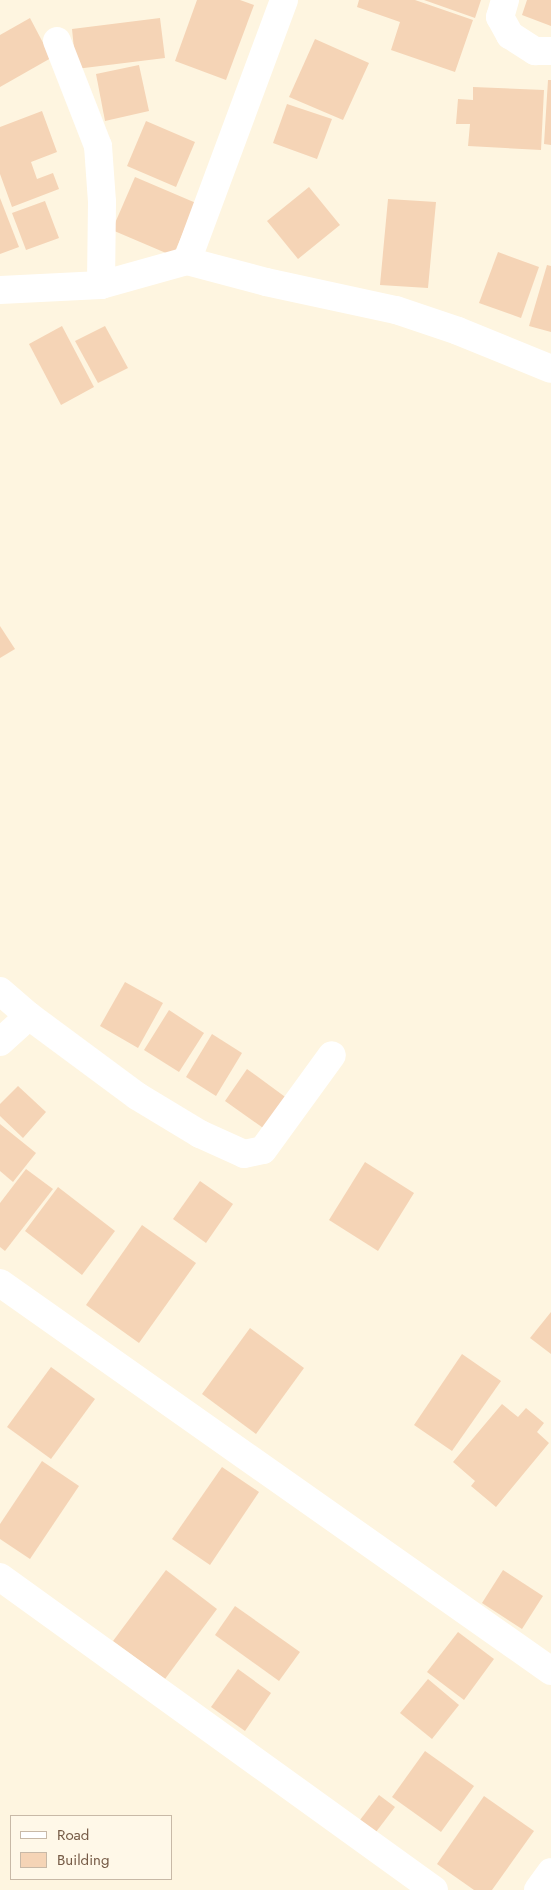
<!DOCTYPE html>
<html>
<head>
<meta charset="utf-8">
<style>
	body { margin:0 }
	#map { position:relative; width:551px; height:1890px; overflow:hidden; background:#fef5e0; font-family:Jost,sans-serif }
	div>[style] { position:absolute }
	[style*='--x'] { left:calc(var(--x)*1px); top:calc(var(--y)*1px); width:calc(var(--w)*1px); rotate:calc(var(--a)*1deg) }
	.building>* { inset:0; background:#f5d4b6 }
	.minor>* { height:28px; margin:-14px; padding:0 14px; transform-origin:14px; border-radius:14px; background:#fff }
	.tertiary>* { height:28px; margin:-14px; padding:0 14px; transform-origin:14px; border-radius:14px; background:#fff }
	span { translate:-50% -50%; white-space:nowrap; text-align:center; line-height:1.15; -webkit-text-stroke:4.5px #fff8e8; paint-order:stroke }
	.legend { position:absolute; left:10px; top:1815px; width:162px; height:65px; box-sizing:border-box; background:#fff8e8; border:1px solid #c8b9a7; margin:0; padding:6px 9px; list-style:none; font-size:15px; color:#765b46 }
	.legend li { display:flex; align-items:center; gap:10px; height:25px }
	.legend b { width:25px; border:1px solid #c8b9a7 }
</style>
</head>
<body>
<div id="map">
	<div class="building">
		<div style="clip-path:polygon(197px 0,240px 0,254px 5px,226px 80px,175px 61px)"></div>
		<div style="clip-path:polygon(359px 0,415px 0,473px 20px,455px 72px,391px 50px,400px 22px,357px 7px)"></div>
		<div style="clip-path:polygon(424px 0,481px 0,475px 18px)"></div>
		<div style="clip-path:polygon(527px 0,551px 0,551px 26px,522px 15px)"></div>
		<div style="clip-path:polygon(30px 18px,51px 58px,0 87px,0 35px)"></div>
		<div style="clip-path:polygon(160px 18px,165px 58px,76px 69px,72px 29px)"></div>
		<div style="clip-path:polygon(315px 39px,369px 63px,343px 120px,289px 97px)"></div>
		<div style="clip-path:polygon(139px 65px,149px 111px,105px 121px,96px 74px)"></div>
		<div style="clip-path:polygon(548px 80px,551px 80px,551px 145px,544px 144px)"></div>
		<div style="clip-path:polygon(473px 87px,544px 90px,541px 150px,468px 146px,470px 124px,456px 124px,458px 99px,473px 100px)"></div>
		<div style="clip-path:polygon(287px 104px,332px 119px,317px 159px,273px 143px)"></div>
		<div style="clip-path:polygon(42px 111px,57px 152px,31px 162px,37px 179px,53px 173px,59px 189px,12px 207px,0 174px,0 127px)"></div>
		<div style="clip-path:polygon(146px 121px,195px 142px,176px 187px,127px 166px)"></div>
		<div style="clip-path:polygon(135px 177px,196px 203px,173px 256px,112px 230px)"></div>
		<div style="clip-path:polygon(309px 187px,340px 225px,298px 259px,267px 221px)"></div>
		<div style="clip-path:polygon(0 198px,19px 247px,0 254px)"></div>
		<div style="clip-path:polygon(388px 199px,436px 202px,428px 288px,380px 285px)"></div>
		<div style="clip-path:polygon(45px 201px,59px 238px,26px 250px,12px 213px)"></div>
		<div style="clip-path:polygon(498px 252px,539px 267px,521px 318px,479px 303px)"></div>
		<div style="clip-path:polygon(547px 265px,551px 266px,551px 332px,529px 326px)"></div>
		<div style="clip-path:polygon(62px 326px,94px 387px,61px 405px,29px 344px)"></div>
		<div style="clip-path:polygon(105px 326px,128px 368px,98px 383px,75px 341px)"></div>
		<div style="clip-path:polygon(0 626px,15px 649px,0 658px)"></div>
		<div style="clip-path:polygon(125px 982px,163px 1003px,138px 1048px,100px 1026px)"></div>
		<div style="clip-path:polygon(169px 1010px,204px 1033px,179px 1072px,144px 1050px)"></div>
		<div style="clip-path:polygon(212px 1034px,242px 1053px,216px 1096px,186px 1077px)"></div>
		<div style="clip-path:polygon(247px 1069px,288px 1099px,266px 1130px,225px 1101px)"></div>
		<div style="clip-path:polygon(18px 1086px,46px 1112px,23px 1138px,0 1116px,0 1104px)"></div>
		<div style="clip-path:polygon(0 1124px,36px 1153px,13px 1182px,0 1171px)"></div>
		<div style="clip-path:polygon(365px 1162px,414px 1193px,378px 1251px,329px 1220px)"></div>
		<div style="clip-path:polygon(26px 1169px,53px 1189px,5px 1251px,0 1247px,0 1203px)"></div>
		<div style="clip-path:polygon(200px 1181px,233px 1204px,206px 1243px,173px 1219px)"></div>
		<div style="clip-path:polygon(58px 1187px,115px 1231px,82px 1275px,25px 1231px)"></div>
		<div style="clip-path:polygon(142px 1225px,196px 1263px,139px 1343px,86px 1305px)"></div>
		<div style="clip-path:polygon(551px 1312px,551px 1354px,530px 1338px)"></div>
		<div style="clip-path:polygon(250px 1328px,304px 1368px,256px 1434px,202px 1394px)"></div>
		<div style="clip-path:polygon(462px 1354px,501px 1381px,452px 1451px,414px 1425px)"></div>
		<div style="clip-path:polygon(51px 1367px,95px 1399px,51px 1459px,7px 1427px)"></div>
		<div style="clip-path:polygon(502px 1404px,518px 1417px,526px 1408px,544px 1423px,537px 1432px,549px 1443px,496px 1507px,471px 1486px,475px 1481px,453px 1462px)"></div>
		<div style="clip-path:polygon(42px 1461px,79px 1486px,30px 1559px,0 1539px,0 1524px)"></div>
		<div style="clip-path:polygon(222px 1467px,259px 1492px,210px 1565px,172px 1539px)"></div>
		<div style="clip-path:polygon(166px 1570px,217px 1609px,165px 1679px,113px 1641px)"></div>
		<div style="clip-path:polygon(503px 1570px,543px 1596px,522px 1629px,482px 1603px)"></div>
		<div style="clip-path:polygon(235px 1606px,300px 1652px,279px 1681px,215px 1635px)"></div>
		<div style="clip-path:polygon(458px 1632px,494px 1659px,464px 1700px,427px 1672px)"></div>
		<div style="clip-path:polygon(238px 1669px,271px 1693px,245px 1731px,211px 1707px)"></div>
		<div style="clip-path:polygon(428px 1679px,459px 1705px,432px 1739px,400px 1713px)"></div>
		<div style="clip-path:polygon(425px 1751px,474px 1786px,441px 1832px,392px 1797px)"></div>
		<div style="clip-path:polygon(379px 1795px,395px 1807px,376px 1832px,360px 1820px)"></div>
		<div style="clip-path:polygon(484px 1796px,534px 1831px,492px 1890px,474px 1890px,437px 1864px)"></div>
	</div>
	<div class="minor">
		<div style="--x:505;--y:0;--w:18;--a:106"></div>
		<div style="--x:500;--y:17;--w:21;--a:61"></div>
		<div style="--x:510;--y:35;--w:30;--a:33"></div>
		<div style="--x:535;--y:51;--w:16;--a:0"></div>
		<div style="--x:57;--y:41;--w:113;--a:68.7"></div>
		<div style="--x:98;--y:146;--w:56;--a:85.9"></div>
		<div style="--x:102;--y:202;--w:83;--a:90.7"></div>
		<div style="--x:187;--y:261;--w:278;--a:-69.6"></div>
		<div style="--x:0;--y:991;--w:38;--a:41"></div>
		<div style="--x:0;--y:1042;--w:39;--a:-42"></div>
		<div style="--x:29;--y:1016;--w:134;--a:36.5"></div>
		<div style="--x:137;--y:1096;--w:74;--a:31.1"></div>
		<div style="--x:200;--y:1134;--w:48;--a:24.4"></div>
		<div style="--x:244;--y:1154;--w:19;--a:-12"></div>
		<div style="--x:263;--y:1150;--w:117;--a:-54"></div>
		<div style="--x:0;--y:1283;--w:674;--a:35.15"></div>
		<div style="--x:0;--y:1577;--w:535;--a:35.8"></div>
		<div style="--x:538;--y:1890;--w:22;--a:-54"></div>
	</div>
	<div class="tertiary">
		<div style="--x:0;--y:290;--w:101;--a:-2.8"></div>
		<div style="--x:101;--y:285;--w:89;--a:-15.6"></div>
		<div style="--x:187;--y:261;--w:82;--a:14.9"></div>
		<div style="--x:266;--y:282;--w:133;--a:12.2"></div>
		<div style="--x:396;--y:310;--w:65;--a:18.7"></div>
		<div style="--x:458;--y:331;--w:100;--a:22.2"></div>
	</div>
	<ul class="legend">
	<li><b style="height:6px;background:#fff"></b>Road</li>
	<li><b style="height:14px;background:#f5d4b6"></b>Building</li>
	</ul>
</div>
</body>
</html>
